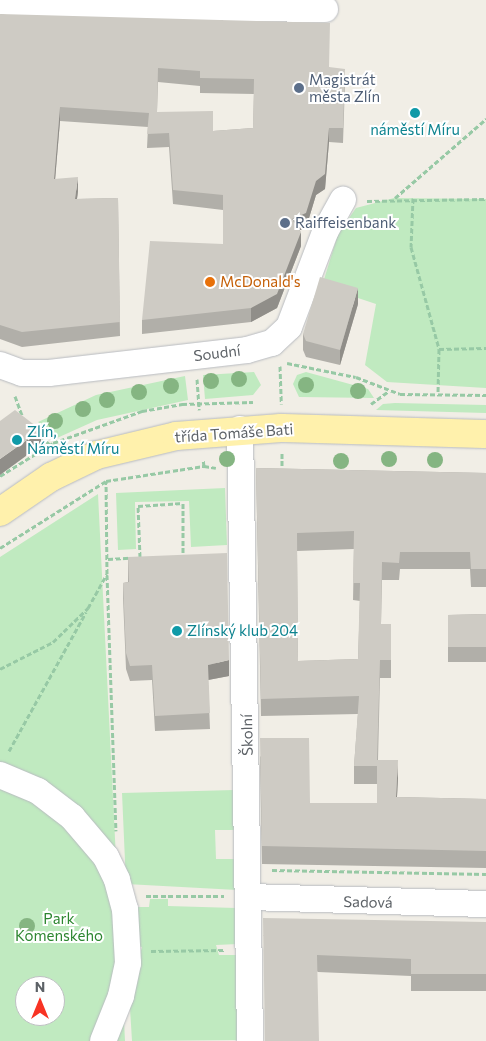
<!DOCTYPE html>
<html>
<head>
<meta charset="utf-8">
<style>
	body { margin:0 }
	#map { position:relative; width:486px; height:1041px; overflow:hidden; background:#f1eee6; font-family:Commissioner,sans-serif }
	div>[style] { position:absolute }
	[style*='--x'] { left:calc(var(--x)*1px); top:calc(var(--y)*1px); width:calc(var(--w)*1px); rotate:calc(var(--a)*1deg) }
	.green>* { inset:0; background:#c0eac0 }
	.path>* { height:3px; margin-top:-1.5px; transform-origin:0; background:repeating-linear-gradient(90deg,#97c9a5 0 5px,transparent 0 7.5px) }
	.roads { filter:drop-shadow(0 0 1px #b8bbc0) drop-shadow(0 0 1px #b8bbc0) }
	.street>* { height:26px; margin:-13px; padding:0 13px; transform-origin:13px; border-radius:13px; background:#fff }
	.primary>* { height:28px; margin:-14px; padding:0 14px; transform-origin:14px; border-radius:14px; background:#fff1ac }
	.trees>* { width:16px; height:16px; margin:-8px; border-radius:50%; background:#85b582 }
	.wall>* { inset:0; background:#b1afa9 }
	.shaded-wall>* { inset:0; background:#908e89 }
	.building>* { inset:0; background:#cecbc4 }
	.dots>* { width:14px; height:14px; translate:-50% -50%; box-sizing:border-box; border:2px solid #fff; border-radius:50% }
	span { translate:-50% -50%; white-space:nowrap; text-align:center; line-height:1.15; -webkit-text-stroke:4px #fff; paint-order:stroke }
	.service-label { font-size:15px; color:#4e5e75 }
	.left { translate:0 -50%; text-align:left }
	.culture-label { font-size:15px; color:#0d838f }
	.food-label { font-size:15px; color:#c56008 }
	.street-label { font-size:15px; color:#5d6267 }
	.park-label { font-size:15px; color:#2d8630 }
	.north { position:absolute; left:15px; top:976px; width:50px; height:50px; box-sizing:border-box; background:#fff; border:1px solid #bec0c2; border-radius:50%; rotate:0deg; font-size:14px; font-weight:700; line-height:20px; text-align:center; color:#5d6267 }
	.north::after { content:''; display:block; margin:auto; width:18px; height:22px; background:#f83324; clip-path:polygon(50% 0,100% 100%,50% 72%,0 100%) }
</style>
</head>
<body>
<div id="map">
	<div class="green">
		<div style="clip-path:polygon(394px 198px,486px 199px,486px 388px,387px 382px,365px 365px,376px 304px,322px 286px,338px 234px,356px 208px)"></div>
		<div style="clip-path:polygon(254px 372px,261px 385px,253px 395px,205px 399px,203px 375px)"></div>
		<div style="clip-path:polygon(306px 372px,368px 389px,374px 398px,299px 397px,293px 384px,297px 375px)"></div>
		<div style="clip-path:polygon(185px 376px,188px 400px,97px 420px,57px 438px,38px 422px,96px 395px)"></div>
		<div style="clip-path:polygon(395px 403px,486px 405px,486px 413px,376px 410px,383px 404px)"></div>
		<div style="clip-path:polygon(225px 488px,227px 545px,191px 547px,189px 501px,135px 502px,136px 549px,118px 550px,116px 493px)"></div>
		<div style="clip-path:polygon(evenodd,98px 494px,125px 1041px,0 1041px,0 557px,98px 494px,25px 986px,55px 986px,55px 1016px,25px 1016px,25px 986px)"></div>
		<div style="clip-path:polygon(234px 790px,235px 830px,215px 830px,216px 859px,237px 859px,237px 890px,126px 884px,122px 793px)"></div>
		<div style="clip-path:polygon(150px 899px,168px 899px,168px 906px,236px 908px,238px 944px,216px 945px,219px 955px,238px 955px,239px 1040px,132px 1041px,129px 992px,142px 947px,135px 946px,131px 907px,149px 907px)"></div>
	</div>
	<div class="path">
		<div style="--x:395;--y:198;--w:121;--a:-41"></div>
		<div style="--x:413;--y:198;--w:49;--a:92.3"></div>
		<div style="--x:411;--y:247;--w:106;--a:74.6"></div>
		<div style="--x:439;--y:349;--w:44;--a:91.3"></div>
		<div style="--x:367;--y:201;--w:119;--a:-1"></div>
		<div style="--x:439;--y:349;--w:47;--a:-1.2"></div>
		<div style="--x:287;--y:363;--w:70;--a:11.5"></div>
		<div style="--x:356;--y:377;--w:47;--a:21.1"></div>
		<div style="--x:400;--y:394;--w:86;--a:0.7"></div>
		<div style="--x:280;--y:366;--w:38;--a:88"></div>
		<div style="--x:197;--y:379;--w:31;--a:86"></div>
		<div style="--x:15;--y:396;--w:23;--a:70"></div>
		<div style="--x:371;--y:404;--w:22;--a:-36"></div>
		<div style="--x:40;--y:435;--w:14;--a:45"></div>
		<div style="--x:282;--y:453;--w:19;--a:90"></div>
		<div style="--x:204;--y:466;--w:12;--a:9"></div>
		<div style="--x:0;--y:476;--w:62;--a:-31.9"></div>
		<div style="--x:53;--y:443;--w:95;--a:-19.8"></div>
		<div style="--x:142;--y:411;--w:41;--a:-9.9"></div>
		<div style="--x:182;--y:404;--w:71;--a:-1.6"></div>
		<div style="--x:0;--y:548;--w:125;--a:-32.3"></div>
		<div style="--x:140;--y:557;--w:51;--a:-92.2"></div>
		<div style="--x:138;--y:506;--w:45;--a:-3.8"></div>
		<div style="--x:183;--y:503;--w:52;--a:90"></div>
		<div style="--x:108;--y:559;--w:22;--a:-3"></div>
		<div style="--x:107;--y:575;--w:256;--a:88"></div>
		<div style="--x:0;--y:669;--w:59;--a:-27"></div>
		<div style="--x:53;--y:642;--w:49;--a:-44.2"></div>
		<div style="--x:88;--y:608;--w:39;--a:-61"></div>
		<div style="--x:107;--y:574;--w:93;--a:-90.6"></div>
		<div style="--x:106;--y:481;--w:99;--a:-8.7"></div>
		<div style="--x:204;--y:466;--w:7;--a:-98"></div>
		<div style="--x:9;--y:751;--w:159;--a:-61"></div>
		<div style="--x:272;--y:870;--w:214;--a:1.1"></div>
		<div style="--x:146;--y:896;--w:78;--a:0"></div>
		<div style="--x:151;--y:951;--w:74;--a:-0.8"></div>
	</div>
	<div class="roads">
		<div class="street">
			<div style="--x:0;--y:4;--w:325;--a:0.9"></div>
			<div style="--x:0;--y:365;--w:23;--a:20"></div>
			<div style="--x:22;--y:373;--w:27;--a:0"></div>
			<div style="--x:49;--y:373;--w:199;--a:-6.6"></div>
			<div style="--x:247;--y:350;--w:26;--a:-16"></div>
			<div style="--x:272;--y:343;--w:23;--a:-43"></div>
			<div style="--x:289;--y:327;--w:102;--a:-69.2"></div>
			<div style="--x:325;--y:232;--w:37;--a:-61"></div>
			<div style="--x:240;--y:429;--w:612;--a:89.06"></div>
			<div style="--x:0;--y:775;--w:41;--a:22.8"></div>
			<div style="--x:38;--y:791;--w:43;--a:37.4"></div>
			<div style="--x:72;--y:817;--w:52;--a:49.6"></div>
			<div style="--x:106;--y:857;--w:25;--a:64"></div>
			<div style="--x:117;--y:880;--w:30;--a:75"></div>
			<div style="--x:125;--y:909;--w:54;--a:86.8"></div>
			<div style="--x:128;--y:963;--w:34;--a:102"></div>
			<div style="--x:121;--y:996;--w:48;--a:111.8"></div>
			<div style="--x:249;--y:897;--w:237;--a:1.7"></div>
		</div>
		<div class="primary">
			<div style="--x:0;--y:512;--w:62;--a:-34.5"></div>
			<div style="--x:51;--y:477;--w:51;--a:-25.6"></div>
			<div style="--x:97;--y:455;--w:81;--a:-13.5"></div>
			<div style="--x:176;--y:436;--w:105;--a:-4.4"></div>
			<div style="--x:281;--y:428;--w:205;--a:1.7"></div>
		</div>
	</div>
	<div class="trees">
		<div style="left:239px;top:379px"></div>
		<div style="left:211px;top:381px"></div>
		<div style="left:306px;top:385px"></div>
		<div style="left:171px;top:386px"></div>
		<div style="left:358px;top:391px"></div>
		<div style="left:139px;top:392px"></div>
		<div style="left:107px;top:400px"></div>
		<div style="left:83px;top:409px"></div>
		<div style="left:55px;top:421px"></div>
		<div style="left:227px;top:459px"></div>
		<div style="left:389px;top:459px"></div>
		<div style="left:435px;top:460px"></div>
		<div style="left:341px;top:461px"></div>
		<div style="left:27px;top:926px"></div>
	</div>
	<div class="wall">
		<div style="clip-path:polygon(evenodd,0 14px,329px 67px,345px 83px,343px 143px,329px 142px,325px 189px,316px 195px,306px 228px,300px 230px,301px 246px,277px 308px,251px 322px,142px 334px,142px 320px,223px 244px,223px 210px,173px 204px,169px 147px,147px 148px,148px 127px,60px 121px,55px 179px,78px 191px,77px 199px,118px 198px,120px 336px,22px 347px,0 339px,0 14px,158px 82px,200px 86px,200px 93px,254px 94px,253px 128px,213px 131px,157px 112px,158px 82px)"></div>
		<div style="clip-path:polygon(358px 304px,340px 365px,306px 357px,303px 350px,303px 334px)"></div>
		<div style="clip-path:polygon(evenodd,256px 468px,486px 473px,486px 587px,471px 587px,470px 569px,400px 569px,399px 580px,382px 580px,381px 624px,391px 642px,391px 678px,380px 678px,378px 760px,398px 778px,397px 797px,486px 799px,486px 868px,262px 864px,260px 756px,310px 803px,377px 803px,377px 784px,354px 784px,354px 766px,358px 714px,261px 716px,256px 468px,354px 549px,353px 600px,360px 601px,358px 659px,298px 661px,297px 551px,354px 549px)"></div>
		<div style="clip-path:polygon(128px 557px,229px 676px,208px 680px,210px 729px,155px 731px,152px 680px,130px 681px,126px 669px,123px 598px,123px 583px,128px 582px)"></div>
		<div style="clip-path:polygon(486px 614px,486px 662px,448px 662px,448px 615px)"></div>
		<div style="clip-path:polygon(486px 922px,486px 991px,411px 991px,411px 976px,318px 972px,263px 935px)"></div>
	</div>
	<div class="shaded-wall">
		<div style="clip-path:polygon(60px 107px,60px 121px,54px 193px,54px 179px)"></div>
		<div style="clip-path:polygon(329px 128px,329px 142px,325px 189px,316px 195px,306px 228px,292px 233px,292px 219px)"></div>
		<div style="clip-path:polygon(78px 177px,78px 191px,75px 214px,75px 199px)"></div>
		<div style="clip-path:polygon(301px 232px,301px 246px,277px 308px,251px 322px,251px 308px)"></div>
		<div style="clip-path:polygon(358px 288px,358px 304px,340px 365px,340px 350px)"></div>
		<div style="clip-path:polygon(41px 430px,41px 445px,0 475px,0 459px)"></div>
		<div style="clip-path:polygon(229px 660px,229px 676px,208px 680px,208px 665px)"></div>
		<div style="clip-path:polygon(398px 760px,398px 778px,396px 815px,396px 797px)"></div>
	</div>
	<div class="building">
		<div style="clip-path:polygon(evenodd,0 14px,330px 23px,329px 67px,345px 69px,343px 128px,329px 128px,325px 174px,316px 181px,306px 213px,292px 219px,301px 232px,277px 294px,251px 308px,142px 320px,150px 241px,223px 244px,223px 195px,173px 190px,169px 133px,147px 134px,149px 113px,60px 107px,54px 179px,78px 177px,75px 199px,118px 198px,120px 322px,22px 332px,0 325px,0 14px,158px 68px,200px 71px,200px 78px,254px 79px,253px 128px,213px 131px,213px 111px,157px 112px,158px 68px)"></div>
		<div style="clip-path:polygon(320px 277px,358px 288px,340px 350px,306px 341px,303px 334px)"></div>
		<div style="clip-path:polygon(15px 410px,41px 430px,0 459px,0 421px)"></div>
		<div style="clip-path:polygon(evenodd,256px 468px,486px 473px,486px 569px,471px 569px,470px 552px,400px 552px,399px 563px,382px 562px,381px 624px,391px 624px,391px 660px,380px 660px,377px 760px,398px 760px,396px 797px,486px 799px,486px 851px,262px 846px,260px 738px,309px 738px,310px 803px,377px 803px,377px 766px,354px 766px,359px 696px,261px 699px,256px 468px,354px 531px,353px 583px,360px 583px,358px 659px,298px 661px,297px 533px,354px 531px)"></div>
		<div style="clip-path:polygon(227px 553px,229px 660px,208px 665px,210px 713px,155px 716px,152px 665px,130px 666px,126px 653px,123px 583px,129px 582px,128px 557px)"></div>
		<div style="clip-path:polygon(486px 614px,486px 647px,448px 647px,448px 615px)"></div>
		<div style="clip-path:polygon(263px 918px,486px 922px,486px 974px,411px 974px,411px 959px,317px 955px,319px 1041px,265px 1041px)"></div>
	</div>
	<div class="dots">
		<div style="left:299px;top:88px;background:#5c6f8a"></div>
		<div style="left:415px;top:113px;background:#0f9aa8"></div>
		<div style="left:285px;top:223px;background:#5c6f8a"></div>
		<div style="left:210px;top:282px;background:#e8710a"></div>
		<div style="left:17px;top:440px;background:#0f9aa8"></div>
		<div style="left:177px;top:631px;background:#0f9aa8"></div>
	</div>
	<div class="service-label">
		<span class="left" style="left:309px;top:88px">Magistrát<br>města Zlín</span>
		<span class="left" style="left:295px;top:223px">Raiffeisenbank</span>
	</div>
	<div class="culture-label">
		<span style="left:415px;top:130px">náměstí Míru</span>
		<span class="left" style="left:27px;top:440px">Zlín,<br>Náměstí Míru</span>
		<span class="left" style="left:187px;top:631px">Zlínský klub 204</span>
	</div>
	<div class="food-label">
		<span class="left" style="left:220px;top:282px">McDonald's</span>
	</div>
	<div class="street-label">
		<span style="left:217px;top:353px;rotate:-7deg">Soudní</span>
		<span style="left:234px;top:433px;rotate:-4deg">třída Tomáše Bati</span>
		<span style="left:247px;top:735px;rotate:-91deg">Školní</span>
		<span style="left:368px;top:902px;rotate:1deg">Sadová</span>
	</div>
	<div class="park-label">
		<span style="left:59px;top:927px">Park<br>Komenského</span>
	</div>
	<div class="north">N</div>
</div>
</body>
</html>
